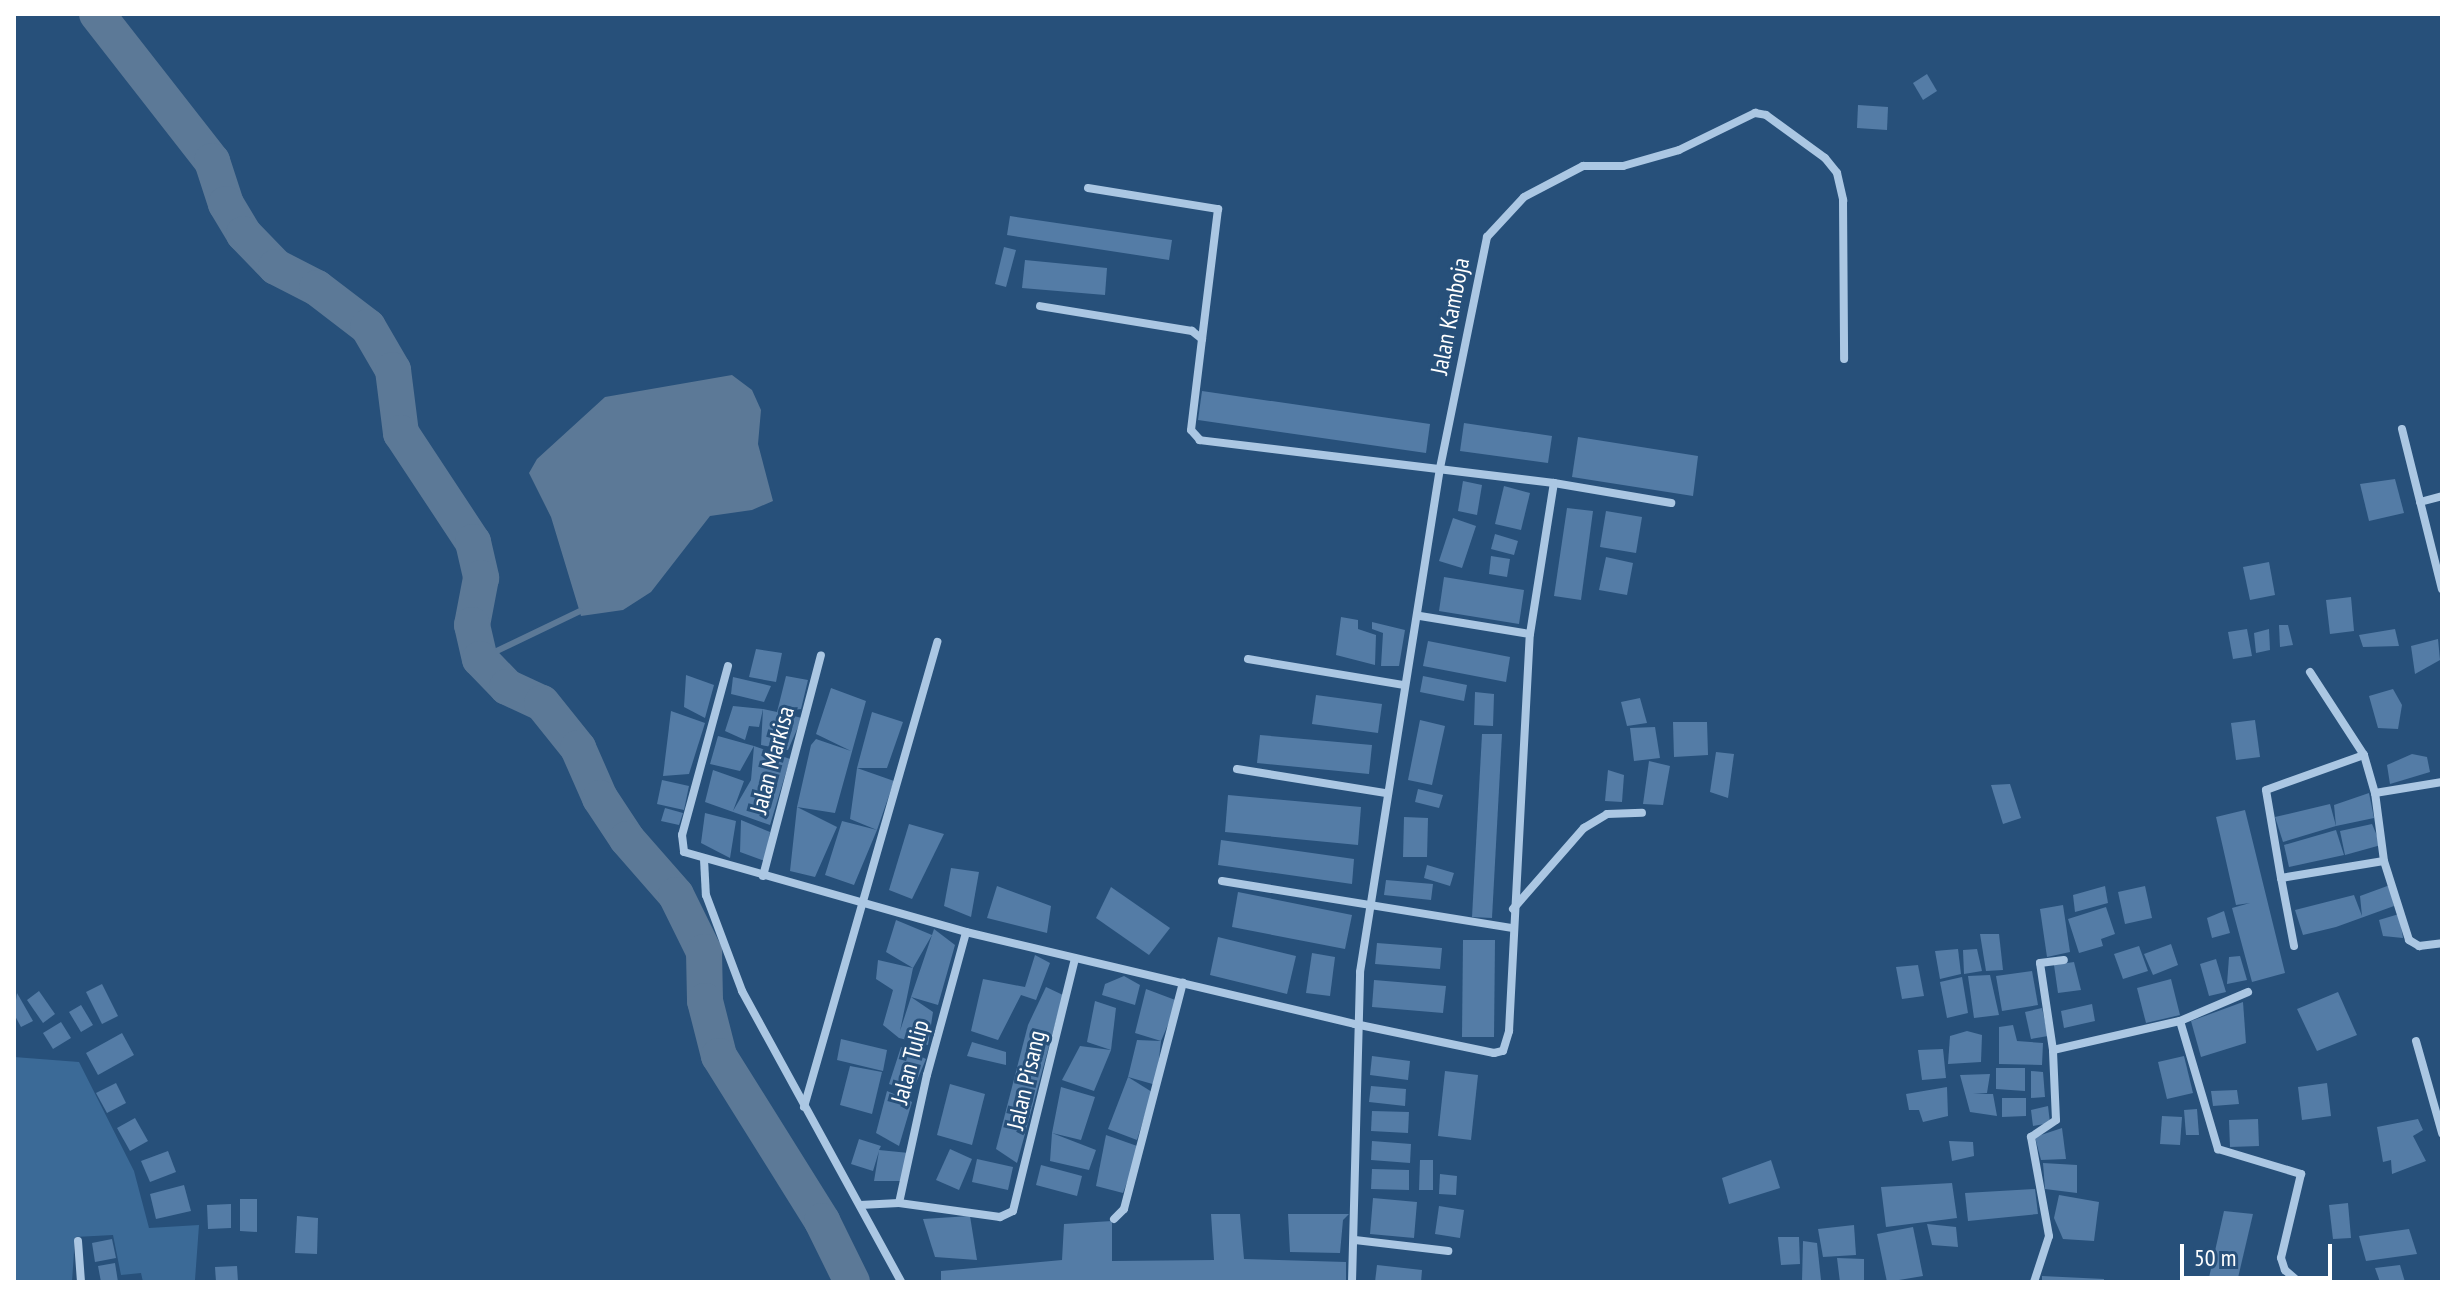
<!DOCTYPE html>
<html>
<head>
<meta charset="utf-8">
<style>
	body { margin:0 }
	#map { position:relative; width:2456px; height:1296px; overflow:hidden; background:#27507a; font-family:"PT Sans Narrow",sans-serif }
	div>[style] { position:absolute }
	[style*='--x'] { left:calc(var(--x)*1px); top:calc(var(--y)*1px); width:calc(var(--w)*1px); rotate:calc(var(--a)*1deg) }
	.green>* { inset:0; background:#3b6a97 }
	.water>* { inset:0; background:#5c7997 }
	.stream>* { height:6px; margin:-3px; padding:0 3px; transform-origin:3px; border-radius:3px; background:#5c7997 }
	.river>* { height:36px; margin:-18px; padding:0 18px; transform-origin:18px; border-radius:18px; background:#5c7997 }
	.building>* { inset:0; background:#547ca6 }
	.street>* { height:8px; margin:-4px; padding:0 4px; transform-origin:4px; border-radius:4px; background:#abc7e3 }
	span { translate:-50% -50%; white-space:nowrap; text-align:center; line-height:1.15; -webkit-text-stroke:6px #27507a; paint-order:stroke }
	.street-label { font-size:24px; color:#fff }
	.frame { position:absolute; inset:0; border:16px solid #fff; pointer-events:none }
	.scale { position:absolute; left:2180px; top:1244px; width:152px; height:36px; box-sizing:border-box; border:4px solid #fff; border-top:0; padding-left:10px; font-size:24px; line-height:28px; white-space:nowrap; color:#fff; -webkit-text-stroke:6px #27507a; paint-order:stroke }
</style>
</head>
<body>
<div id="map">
	<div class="green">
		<div style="clip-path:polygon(14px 1057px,79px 1062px,134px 1171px,149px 1228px,199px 1225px,195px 1280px,143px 1282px,141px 1273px,121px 1275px,113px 1235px,75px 1237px,72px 1282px,14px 1282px)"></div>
	</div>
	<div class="water">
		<div style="clip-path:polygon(732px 375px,752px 390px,761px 410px,758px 444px,773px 501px,752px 510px,710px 516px,651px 592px,623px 610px,581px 616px,551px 517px,529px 473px,537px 459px,605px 397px)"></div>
	</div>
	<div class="stream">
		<div style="--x:480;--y:659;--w:111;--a:-25.6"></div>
	</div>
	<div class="river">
		<div style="--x:97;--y:14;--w:187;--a:52"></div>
		<div style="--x:212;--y:161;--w:45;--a:72"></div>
		<div style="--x:226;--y:204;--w:35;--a:59"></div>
		<div style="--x:244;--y:234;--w:46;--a:45.9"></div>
		<div style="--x:276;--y:267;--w:46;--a:27.1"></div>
		<div style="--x:317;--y:288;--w:64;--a:37.4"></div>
		<div style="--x:368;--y:327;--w:50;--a:59.8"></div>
		<div style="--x:393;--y:370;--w:64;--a:82.8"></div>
		<div style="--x:401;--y:433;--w:131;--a:56.6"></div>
		<div style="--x:473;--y:542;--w:37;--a:77"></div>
		<div style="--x:481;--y:578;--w:48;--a:100.8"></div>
		<div style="--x:472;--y:625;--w:35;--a:77"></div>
		<div style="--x:480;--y:659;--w:39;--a:46"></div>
		<div style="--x:507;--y:687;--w:38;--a:25"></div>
		<div style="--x:542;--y:703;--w:58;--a:51.3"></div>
		<div style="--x:578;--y:748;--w:55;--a:66.3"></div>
		<div style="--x:600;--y:798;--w:49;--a:56.6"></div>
		<div style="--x:627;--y:839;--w:74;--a:48.8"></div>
		<div style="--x:676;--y:895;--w:64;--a:63.8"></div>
		<div style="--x:704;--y:952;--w:49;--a:88.8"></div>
		<div style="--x:705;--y:1001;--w:57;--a:75.7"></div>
		<div style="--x:719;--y:1056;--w:195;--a:58"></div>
		<div style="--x:822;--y:1221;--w:68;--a:63.8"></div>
	</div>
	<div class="building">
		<div style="clip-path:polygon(1927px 74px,1937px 91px,1923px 100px,1913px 83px)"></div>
		<div style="clip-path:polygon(1858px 105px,1888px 107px,1887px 130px,1857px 128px)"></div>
		<div style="clip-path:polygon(1010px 216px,1172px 240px,1169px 260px,1007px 235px)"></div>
		<div style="clip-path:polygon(1004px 247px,1016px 250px,1006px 287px,995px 284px)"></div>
		<div style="clip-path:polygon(1025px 260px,1107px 268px,1105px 295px,1022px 288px)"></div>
		<div style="clip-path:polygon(1202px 391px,1430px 424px,1426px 453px,1198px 420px)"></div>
		<div style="clip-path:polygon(1464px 423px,1552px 436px,1548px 463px,1460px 451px)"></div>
		<div style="clip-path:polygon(1578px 437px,1698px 456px,1693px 496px,1572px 477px)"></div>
		<div style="clip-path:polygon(2395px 479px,2404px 513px,2369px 521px,2360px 484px)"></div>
		<div style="clip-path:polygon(1463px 481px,1482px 485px,1477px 515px,1458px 511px)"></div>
		<div style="clip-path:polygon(1504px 486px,1530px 493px,1521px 530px,1495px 524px)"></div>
		<div style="clip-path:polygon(1567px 508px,1593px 511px,1581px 600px,1554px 596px)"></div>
		<div style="clip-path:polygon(1606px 511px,1642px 517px,1636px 553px,1600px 547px)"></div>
		<div style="clip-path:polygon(1453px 518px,1476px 526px,1462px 568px,1439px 561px)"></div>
		<div style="clip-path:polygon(1495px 534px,1518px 541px,1514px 555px,1491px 549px)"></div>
		<div style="clip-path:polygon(1491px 556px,1510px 559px,1507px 577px,1489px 574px)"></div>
		<div style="clip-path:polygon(1606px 557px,1633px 563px,1627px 595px,1599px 590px)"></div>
		<div style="clip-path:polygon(2269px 562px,2275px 595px,2250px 600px,2243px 567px)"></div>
		<div style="clip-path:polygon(1444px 577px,1524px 590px,1519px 624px,1439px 611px)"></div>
		<div style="clip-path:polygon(2351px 597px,2354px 631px,2330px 634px,2326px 600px)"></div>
		<div style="clip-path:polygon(1341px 617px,1358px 620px,1358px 629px,1376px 635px,1375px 665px,1336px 655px)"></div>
		<div style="clip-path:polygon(1372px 622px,1405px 630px,1399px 666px,1381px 666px,1383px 633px,1372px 629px)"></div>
		<div style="clip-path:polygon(2279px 625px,2288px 625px,2293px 645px,2280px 647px)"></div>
		<div style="clip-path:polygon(2247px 629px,2252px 656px,2233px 659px,2228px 632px)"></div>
		<div style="clip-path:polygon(2269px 629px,2270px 650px,2256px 653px,2254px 633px)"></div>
		<div style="clip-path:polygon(2395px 629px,2399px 646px,2363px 647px,2359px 635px)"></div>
		<div style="clip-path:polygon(2438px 639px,2440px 660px,2415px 674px,2411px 646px)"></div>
		<div style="clip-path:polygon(1428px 641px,1510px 657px,1506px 682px,1423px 666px)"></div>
		<div style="clip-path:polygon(756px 649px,782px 653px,776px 682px,749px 677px)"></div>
		<div style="clip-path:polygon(686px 675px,714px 685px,705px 718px,684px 707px)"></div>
		<div style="clip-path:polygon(786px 676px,808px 680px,801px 709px,777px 712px,802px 718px,788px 750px,761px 745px,763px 709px,777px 712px)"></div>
		<div style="clip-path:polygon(1423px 676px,1467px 685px,1464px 701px,1420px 692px)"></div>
		<div style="clip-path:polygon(733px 677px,771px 686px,764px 702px,731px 694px)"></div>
		<div style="clip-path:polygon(831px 688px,866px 701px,835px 813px,797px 807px,837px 827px,815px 877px,790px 871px,797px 807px,811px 745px,816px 739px,851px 751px,816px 734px)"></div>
		<div style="clip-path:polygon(2393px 689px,2402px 705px,2398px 729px,2378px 728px,2369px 696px)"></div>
		<div style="clip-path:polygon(1475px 692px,1494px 694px,1493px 726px,1474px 725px)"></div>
		<div style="clip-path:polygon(1316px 695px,1382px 704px,1378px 733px,1312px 724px)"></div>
		<div style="clip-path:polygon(1640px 698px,1647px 723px,1627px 726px,1621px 702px)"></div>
		<div style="clip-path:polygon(733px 706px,763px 709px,759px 727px,749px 726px,745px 740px,725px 731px)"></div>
		<div style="clip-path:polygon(671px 711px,705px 723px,689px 774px,663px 776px)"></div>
		<div style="clip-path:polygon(872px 712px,903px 722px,887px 768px,857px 768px)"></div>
		<div style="clip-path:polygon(1420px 720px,1445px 726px,1432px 785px,1408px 780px)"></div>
		<div style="clip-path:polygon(2255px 720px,2260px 757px,2236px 760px,2231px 723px)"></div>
		<div style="clip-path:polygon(1673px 722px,1707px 722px,1708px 755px,1674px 757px)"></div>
		<div style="clip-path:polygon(1655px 727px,1660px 758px,1634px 761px,1630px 728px)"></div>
		<div style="clip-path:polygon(1482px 734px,1502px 734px,1492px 918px,1472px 917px)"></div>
		<div style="clip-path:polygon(1260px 735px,1372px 745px,1369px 774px,1257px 763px)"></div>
		<div style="clip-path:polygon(718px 736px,754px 746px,790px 759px,770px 825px,705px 802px,713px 770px,744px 781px,733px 811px,751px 780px,754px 746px,740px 771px,710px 764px)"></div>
		<div style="clip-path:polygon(1716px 752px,1734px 754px,1728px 798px,1710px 792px)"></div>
		<div style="clip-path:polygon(2412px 754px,2427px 757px,2430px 772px,2390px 784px,2387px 765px)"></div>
		<div style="clip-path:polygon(1649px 761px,1670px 766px,1663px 805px,1643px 804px)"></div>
		<div style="clip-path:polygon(857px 768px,894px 781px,877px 830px,854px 885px,825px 875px,842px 821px,877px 830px,850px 819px)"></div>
		<div style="clip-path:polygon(1608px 770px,1624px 775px,1622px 802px,1605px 801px)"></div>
		<div style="clip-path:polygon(662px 780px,689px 786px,684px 810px,657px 804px)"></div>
		<div style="clip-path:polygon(2010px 784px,2021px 818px,2003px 824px,1991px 785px)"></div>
		<div style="clip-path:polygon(1418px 789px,1443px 795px,1439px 808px,1415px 802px)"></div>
		<div style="clip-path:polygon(2369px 793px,2374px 818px,2336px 826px,2334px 805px)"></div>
		<div style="clip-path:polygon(1228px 795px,1361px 807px,1358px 845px,1225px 832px)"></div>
		<div style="clip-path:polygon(2330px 804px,2336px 826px,2283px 842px,2275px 817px)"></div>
		<div style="clip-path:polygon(665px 808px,683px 813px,679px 825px,661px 821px)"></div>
		<div style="clip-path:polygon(2245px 810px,2285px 973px,2252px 982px,2232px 908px,2250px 903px,2236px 905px,2216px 817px)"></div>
		<div style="clip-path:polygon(705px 813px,736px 821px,730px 858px,701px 843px)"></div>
		<div style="clip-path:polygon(1404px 817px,1428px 818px,1427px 857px,1403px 857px)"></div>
		<div style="clip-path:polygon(741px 820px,770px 832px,765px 861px,740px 852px)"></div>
		<div style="clip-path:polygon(909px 824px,944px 834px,912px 899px,889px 890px)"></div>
		<div style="clip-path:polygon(2372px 824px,2381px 845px,2345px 855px,2340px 831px)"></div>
		<div style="clip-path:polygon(2336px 830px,2344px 855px,2289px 867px,2284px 845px)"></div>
		<div style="clip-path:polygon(1221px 840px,1354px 859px,1352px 884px,1218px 865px)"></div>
		<div style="clip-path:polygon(1427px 865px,1454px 873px,1450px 886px,1424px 878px)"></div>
		<div style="clip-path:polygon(951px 868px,979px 872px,971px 917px,944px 906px)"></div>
		<div style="clip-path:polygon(1386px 880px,1433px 884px,1431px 900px,1384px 895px)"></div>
		<div style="clip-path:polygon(2390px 885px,2394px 906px,2336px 927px,2303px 935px,2295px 910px,2354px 895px,2362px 916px,2360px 896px)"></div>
		<div style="clip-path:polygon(997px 886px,1051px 906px,1047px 933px,987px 918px)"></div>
		<div style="clip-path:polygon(2105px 886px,2108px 903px,2075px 912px,2073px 895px)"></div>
		<div style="clip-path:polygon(2145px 886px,2152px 918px,2125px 924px,2118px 892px)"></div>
		<div style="clip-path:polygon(1111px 887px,1170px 928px,1149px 955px,1096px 918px)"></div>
		<div style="clip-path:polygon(1238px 892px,1352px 915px,1345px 949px,1232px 927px)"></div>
		<div style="clip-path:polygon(2063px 905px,2070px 952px,2047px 957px,2040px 909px)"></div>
		<div style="clip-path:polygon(2106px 907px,2115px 934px,2101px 939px,2103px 946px,2079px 953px,2068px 919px)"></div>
		<div style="clip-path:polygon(2224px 911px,2230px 933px,2212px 938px,2207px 918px)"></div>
		<div style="clip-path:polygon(2399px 914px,2403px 938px,2383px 936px,2379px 920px)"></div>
		<div style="clip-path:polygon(evenodd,896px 920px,932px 935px,934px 929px,955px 945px,938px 1005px,911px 997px,933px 1012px,928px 1045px,899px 1038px,883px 1025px,893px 990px,876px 979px,878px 960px,913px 968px,886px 952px,896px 920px,932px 935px,911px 997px,900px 1031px,913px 968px,932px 935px)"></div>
		<div style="clip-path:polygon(1980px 934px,1999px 934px,2003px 970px,1986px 971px)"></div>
		<div style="clip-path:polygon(1218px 937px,1296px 956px,1287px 994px,1210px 975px)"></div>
		<div style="clip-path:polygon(1463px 940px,1495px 940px,1494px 1037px,1462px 1037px)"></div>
		<div style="clip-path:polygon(1377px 943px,1442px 948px,1440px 969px,1375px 964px)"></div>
		<div style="clip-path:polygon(2171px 944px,2178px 965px,2153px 975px,2144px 954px)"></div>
		<div style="clip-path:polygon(2139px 946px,2148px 971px,2123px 979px,2114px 954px)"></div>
		<div style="clip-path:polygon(1958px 949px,1961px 974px,1940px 979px,1935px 951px)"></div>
		<div style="clip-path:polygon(1977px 949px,1982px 971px,1964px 974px,1963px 950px)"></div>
		<div style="clip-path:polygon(1312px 953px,1335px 957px,1330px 996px,1306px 993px)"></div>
		<div style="clip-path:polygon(1035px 955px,1050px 963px,1036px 1000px,1021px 995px,998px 1040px,971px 1031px,983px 979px,1025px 987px)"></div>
		<div style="clip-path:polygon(2240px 956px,2247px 980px,2227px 984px,2229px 957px)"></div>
		<div style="clip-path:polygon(2216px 959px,2226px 992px,2209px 996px,2200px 964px)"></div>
		<div style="clip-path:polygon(2074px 962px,2081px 990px,2058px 993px,2054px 965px)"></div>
		<div style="clip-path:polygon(1918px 965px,1924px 996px,1902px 999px,1896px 967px)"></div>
		<div style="clip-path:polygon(2032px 971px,2038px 1005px,2002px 1011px,1996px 976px)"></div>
		<div style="clip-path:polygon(1990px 975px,1999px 1015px,1974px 1018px,1968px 976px)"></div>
		<div style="clip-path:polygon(1124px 976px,1140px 985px,1135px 1005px,1102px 995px,1105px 984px)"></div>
		<div style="clip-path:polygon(1962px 977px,1968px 1013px,1947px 1018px,1940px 982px)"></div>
		<div style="clip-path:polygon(2171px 979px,2180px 1015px,2146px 1023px,2137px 988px)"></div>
		<div style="clip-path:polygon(1374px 980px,1446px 986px,1443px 1013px,1372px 1007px)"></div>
		<div style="clip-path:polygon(102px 984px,118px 1016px,102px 1024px,86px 992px)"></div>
		<div style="clip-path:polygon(1046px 987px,1063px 995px,1017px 1163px,996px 1149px,1028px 1025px)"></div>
		<div style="clip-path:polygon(1146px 989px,1178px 1001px,1161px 1041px,1156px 1085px,1128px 1077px,1137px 1040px,1161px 1041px,1135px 1033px)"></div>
		<div style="clip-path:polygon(39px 991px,55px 1014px,43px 1023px,27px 1000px)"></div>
		<div style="clip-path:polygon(2338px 992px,2357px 1035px,2317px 1051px,2297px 1009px)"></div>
		<div style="clip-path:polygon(17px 993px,33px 1021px,21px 1027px,14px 1014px)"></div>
		<div style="clip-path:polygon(1095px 1001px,1116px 1008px,1111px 1050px,1087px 1042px)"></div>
		<div style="clip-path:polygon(2243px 1002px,2246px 1043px,2201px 1057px,2191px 1021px)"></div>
		<div style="clip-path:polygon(2092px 1004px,2095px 1021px,2064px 1028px,2061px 1011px)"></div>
		<div style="clip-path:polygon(81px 1005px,93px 1025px,81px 1032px,69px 1012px)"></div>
		<div style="clip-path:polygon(2042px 1008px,2048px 1036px,2031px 1039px,2025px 1012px)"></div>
		<div style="clip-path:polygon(61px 1022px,71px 1038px,53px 1049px,43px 1033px)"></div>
		<div style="clip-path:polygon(2013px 1025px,2017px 1041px,2043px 1043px,2042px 1065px,1999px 1064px,1999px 1027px)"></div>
		<div style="clip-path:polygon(1967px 1031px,1982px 1035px,1981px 1062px,1948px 1064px,1950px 1036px)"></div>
		<div style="clip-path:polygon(122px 1033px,134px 1055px,98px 1075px,86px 1053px)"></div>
		<div style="clip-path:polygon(841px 1039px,887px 1050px,883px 1071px,837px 1060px)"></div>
		<div style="clip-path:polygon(972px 1042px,1006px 1052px,1006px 1065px,967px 1056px)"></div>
		<div style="clip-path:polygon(1080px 1046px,1111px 1050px,1094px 1091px,1062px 1080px)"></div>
		<div style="clip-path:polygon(901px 1047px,926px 1059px,912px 1092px,889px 1084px)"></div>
		<div style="clip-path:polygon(1943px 1049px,1946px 1078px,1922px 1080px,1918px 1050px)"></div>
		<div style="clip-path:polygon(1372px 1056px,1410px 1061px,1408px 1080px,1370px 1075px)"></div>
		<div style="clip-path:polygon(2184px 1056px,2193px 1093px,2167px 1099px,2158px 1062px)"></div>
		<div style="clip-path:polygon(850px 1066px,882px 1072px,872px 1114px,840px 1105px)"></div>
		<div style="clip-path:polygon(1996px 1068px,2025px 1068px,2025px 1091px,1996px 1089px)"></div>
		<div style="clip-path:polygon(1445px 1071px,1478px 1075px,1471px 1140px,1438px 1136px)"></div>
		<div style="clip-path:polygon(2031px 1071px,2043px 1072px,2045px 1097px,2031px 1098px)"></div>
		<div style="clip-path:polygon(1990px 1074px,1987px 1093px,1973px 1094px,1993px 1094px,1997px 1116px,1970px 1112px,1960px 1075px)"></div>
		<div style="clip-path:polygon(1128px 1077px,1152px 1092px,1137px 1140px,1108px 1129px)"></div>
		<div style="clip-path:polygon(116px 1083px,126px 1103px,107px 1113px,96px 1093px)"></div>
		<div style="clip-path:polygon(2327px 1083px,2331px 1116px,2302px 1120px,2298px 1087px)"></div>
		<div style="clip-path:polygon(950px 1084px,985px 1094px,972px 1145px,937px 1135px)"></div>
		<div style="clip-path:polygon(1371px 1086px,1406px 1089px,1405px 1106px,1369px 1102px)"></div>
		<div style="clip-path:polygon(1061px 1087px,1095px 1097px,1081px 1140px,1052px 1133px,1096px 1150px,1089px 1170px,1050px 1161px,1052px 1133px)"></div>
		<div style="clip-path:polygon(1947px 1087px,1948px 1116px,1923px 1122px,1919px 1110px,1909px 1110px,1906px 1094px)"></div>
		<div style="clip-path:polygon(2237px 1090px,2239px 1104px,2213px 1106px,2211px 1091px)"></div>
		<div style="clip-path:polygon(887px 1091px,912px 1102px,899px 1146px,876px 1133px)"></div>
		<div style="clip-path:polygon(2002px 1098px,2026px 1098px,2026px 1116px,2002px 1117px)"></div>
		<div style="clip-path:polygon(2048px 1106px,2050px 1123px,2033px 1126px,2031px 1110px)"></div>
		<div style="clip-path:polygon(2197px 1109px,2199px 1135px,2186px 1135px,2184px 1110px)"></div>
		<div style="clip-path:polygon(1372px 1111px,1409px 1112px,1408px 1133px,1371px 1131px)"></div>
		<div style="clip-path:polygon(2162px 1116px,2182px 1117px,2180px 1145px,2160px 1144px)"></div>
		<div style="clip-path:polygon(135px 1118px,148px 1141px,130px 1151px,117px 1128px)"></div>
		<div style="clip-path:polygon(2258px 1119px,2259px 1146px,2230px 1147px,2229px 1120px)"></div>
		<div style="clip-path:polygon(2418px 1119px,2423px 1130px,2413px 1136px,2426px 1161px,2392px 1174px,2391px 1160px,2383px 1162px,2377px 1127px)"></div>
		<div style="clip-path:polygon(2062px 1128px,2066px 1159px,2041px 1160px,2035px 1137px)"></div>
		<div style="clip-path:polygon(1106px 1135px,1140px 1147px,1123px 1193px,1096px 1186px)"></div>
		<div style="clip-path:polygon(859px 1139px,881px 1146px,879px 1150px,909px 1153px,902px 1181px,874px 1181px,879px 1151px,873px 1171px,851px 1164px)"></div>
		<div style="clip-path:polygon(1372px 1141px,1411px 1144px,1410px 1163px,1371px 1160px)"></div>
		<div style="clip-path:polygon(1949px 1141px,1973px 1142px,1974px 1156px,1952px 1161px)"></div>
		<div style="clip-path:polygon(950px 1149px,972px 1159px,959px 1190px,936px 1180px)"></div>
		<div style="clip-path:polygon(168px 1151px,176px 1172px,150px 1182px,141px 1161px)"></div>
		<div style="clip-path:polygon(977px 1159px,1013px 1167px,1008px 1190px,972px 1182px)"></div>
		<div style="clip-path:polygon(1420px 1160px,1433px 1160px,1433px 1190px,1419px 1190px)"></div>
		<div style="clip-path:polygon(1771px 1160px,1780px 1188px,1729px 1204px,1722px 1178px)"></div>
		<div style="clip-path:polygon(2043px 1163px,2077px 1165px,2077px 1193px,2045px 1189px)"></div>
		<div style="clip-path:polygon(1041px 1165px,1082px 1176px,1077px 1196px,1036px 1185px)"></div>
		<div style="clip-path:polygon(1372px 1169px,1409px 1170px,1409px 1190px,1371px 1189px)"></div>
		<div style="clip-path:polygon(1440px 1174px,1457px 1176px,1456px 1195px,1439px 1194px)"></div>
		<div style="clip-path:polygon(1952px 1183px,1957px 1218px,1886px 1227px,1881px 1187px)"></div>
		<div style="clip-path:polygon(184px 1185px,191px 1211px,156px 1219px,150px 1194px)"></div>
		<div style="clip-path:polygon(2035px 1189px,2038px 1214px,1968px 1221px,1965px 1193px)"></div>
		<div style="clip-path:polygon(2059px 1195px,2099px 1202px,2094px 1241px,2063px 1239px,2054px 1218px)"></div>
		<div style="clip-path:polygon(1373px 1198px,1417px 1202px,1414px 1238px,1370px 1234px)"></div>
		<div style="clip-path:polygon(240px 1199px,257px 1199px,257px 1232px,240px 1231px)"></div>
		<div style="clip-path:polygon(2348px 1203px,2351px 1238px,2333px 1239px,2329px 1205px)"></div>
		<div style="clip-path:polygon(231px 1204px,231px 1228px,208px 1229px,207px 1205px)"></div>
		<div style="clip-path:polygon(1439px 1206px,1464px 1210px,1460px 1238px,1435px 1234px)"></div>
		<div style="clip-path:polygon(2224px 1211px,2253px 1214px,2237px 1282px,2208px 1282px)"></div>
		<div style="clip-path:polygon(1211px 1214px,1240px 1214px,1244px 1259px,1346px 1262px,1346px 1282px,941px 1282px,941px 1271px,1062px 1260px,1064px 1224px,1112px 1221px,1112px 1261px,1214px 1260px)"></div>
		<div style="clip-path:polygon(1288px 1214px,1349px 1214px,1343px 1220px,1340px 1253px,1290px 1252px)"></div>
		<div style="clip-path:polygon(297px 1216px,318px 1218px,317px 1254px,295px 1253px)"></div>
		<div style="clip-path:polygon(970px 1216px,977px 1260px,935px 1257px,923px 1219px)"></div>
		<div style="clip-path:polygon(1927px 1224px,1956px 1227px,1958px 1247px,1932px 1245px)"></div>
		<div style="clip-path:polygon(1854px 1225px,1856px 1255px,1823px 1257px,1818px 1229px)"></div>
		<div style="clip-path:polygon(1913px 1227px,1923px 1276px,1887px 1282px,1877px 1234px)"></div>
		<div style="clip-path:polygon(2409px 1229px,2417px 1254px,2366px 1261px,2359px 1236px)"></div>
		<div style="clip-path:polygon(1778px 1237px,1799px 1237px,1800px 1264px,1781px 1265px)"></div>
		<div style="clip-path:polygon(112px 1239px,116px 1258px,95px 1262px,92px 1243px)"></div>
		<div style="clip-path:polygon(1803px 1241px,1817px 1243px,1821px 1280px,1802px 1282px)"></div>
		<div style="clip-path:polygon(1837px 1258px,1864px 1259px,1864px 1282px,1840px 1282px)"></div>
		<div style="clip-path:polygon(115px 1263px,118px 1282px,101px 1282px,98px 1266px)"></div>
		<div style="clip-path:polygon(1377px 1265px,1422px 1270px,1421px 1282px,1375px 1282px)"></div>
		<div style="clip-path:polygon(2400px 1265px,2405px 1282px,2380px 1282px,2375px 1268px)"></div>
		<div style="clip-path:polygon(237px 1266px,238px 1282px,216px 1282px,215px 1267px)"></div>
		<div style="clip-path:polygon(2042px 1276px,2104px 1279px,2104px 1282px,2042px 1282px)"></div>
	</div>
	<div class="street">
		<div style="--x:1088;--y:188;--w:132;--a:9.2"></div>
		<div style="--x:1218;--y:209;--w:131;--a:97"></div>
		<div style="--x:2402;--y:429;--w:165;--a:76"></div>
		<div style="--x:1554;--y:483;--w:119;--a:9.7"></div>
		<div style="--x:2420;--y:502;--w:23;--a:-15"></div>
		<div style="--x:1420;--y:616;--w:111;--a:9.3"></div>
		<div style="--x:1248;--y:659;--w:157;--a:9.5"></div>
		<div style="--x:728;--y:666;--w:175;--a:105.2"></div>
		<div style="--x:682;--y:835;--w:17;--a:83"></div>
		<div style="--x:684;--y:852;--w:293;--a:15.8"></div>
		<div style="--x:966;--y:932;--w:400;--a:13.3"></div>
		<div style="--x:1355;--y:1024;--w:142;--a:11.8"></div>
		<div style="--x:1494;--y:1053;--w:9;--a:-13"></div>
		<div style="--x:1503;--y:1051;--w:21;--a:-73"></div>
		<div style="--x:1509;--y:1031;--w:398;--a:-87"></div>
		<div style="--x:1530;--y:634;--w:153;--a:-81"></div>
		<div style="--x:1554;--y:483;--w:357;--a:-173.1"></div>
		<div style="--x:1200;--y:440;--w:13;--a:-132"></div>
		<div style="--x:1191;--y:430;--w:92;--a:-83.1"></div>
		<div style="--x:1202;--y:339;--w:13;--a:-141"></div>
		<div style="--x:1192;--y:331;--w:154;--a:-170.7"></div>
		<div style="--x:2310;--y:672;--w:99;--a:57"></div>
		<div style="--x:1237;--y:769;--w:151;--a:9.2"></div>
		<div style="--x:704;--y:859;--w:36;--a:87"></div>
		<div style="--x:706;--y:895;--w:103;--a:69.4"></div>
		<div style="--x:742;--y:991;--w:332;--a:61.3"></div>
		<div style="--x:2384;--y:861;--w:83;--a:72.4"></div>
		<div style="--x:2409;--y:940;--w:12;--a:31"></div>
		<div style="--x:2419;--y:946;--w:23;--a:-7"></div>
		<div style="--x:763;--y:876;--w:228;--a:-75.3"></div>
		<div style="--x:2281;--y:878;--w:89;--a:-99.7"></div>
		<div style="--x:2266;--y:790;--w:104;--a:-19.7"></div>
		<div style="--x:2364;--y:755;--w:40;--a:74"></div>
		<div style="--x:1222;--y:881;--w:293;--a:9.2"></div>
		<div style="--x:1513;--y:909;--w:108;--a:-48.8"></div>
		<div style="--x:1584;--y:828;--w:27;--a:-31"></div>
		<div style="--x:1607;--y:814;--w:35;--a:-2"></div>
		<div style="--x:2294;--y:946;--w:69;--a:-100.8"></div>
		<div style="--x:2281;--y:878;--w:104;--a:-9.4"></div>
		<div style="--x:2384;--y:861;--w:69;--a:-97.5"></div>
		<div style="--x:2375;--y:793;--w:68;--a:-9.3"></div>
		<div style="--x:2180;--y:1021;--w:134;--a:73.5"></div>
		<div style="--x:2218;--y:1149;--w:87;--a:16.8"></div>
		<div style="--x:2301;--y:1174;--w:86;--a:103.4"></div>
		<div style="--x:2281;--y:1258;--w:13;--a:72"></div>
		<div style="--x:2285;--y:1270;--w:18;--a:41"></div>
		<div style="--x:2416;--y:1041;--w:96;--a:74.2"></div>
		<div style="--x:2053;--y:1050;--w:88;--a:-98.5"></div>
		<div style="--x:2040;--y:963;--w:24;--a:-7"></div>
		<div style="--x:804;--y:1107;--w:484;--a:-74"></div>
		<div style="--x:899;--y:1203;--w:131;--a:-77.7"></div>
		<div style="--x:927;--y:1075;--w:148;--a:-74.7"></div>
		<div style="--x:860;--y:1205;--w:39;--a:-3"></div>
		<div style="--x:899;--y:1203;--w:102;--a:7.9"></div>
		<div style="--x:1000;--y:1217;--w:14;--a:-25"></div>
		<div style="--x:1013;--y:1211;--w:260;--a:-76.2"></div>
		<div style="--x:1114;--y:1219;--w:14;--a:-45"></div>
		<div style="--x:1124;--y:1209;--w:234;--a:-75.4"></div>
		<div style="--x:1355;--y:1240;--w:94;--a:6.7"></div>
		<div style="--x:78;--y:1241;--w:41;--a:85.8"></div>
		<div style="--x:1352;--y:1282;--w:310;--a:-88.5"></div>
		<div style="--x:1360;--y:972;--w:510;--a:-80.98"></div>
		<div style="--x:1440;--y:468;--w:236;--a:-78.5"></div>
		<div style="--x:1487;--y:237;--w:54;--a:-47.2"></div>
		<div style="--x:1524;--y:197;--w:67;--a:-27.7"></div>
		<div style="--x:1583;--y:166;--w:40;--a:0"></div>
		<div style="--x:1623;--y:166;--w:58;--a:-15.9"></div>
		<div style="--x:1679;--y:150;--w:85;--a:-26"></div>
		<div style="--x:1755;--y:113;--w:11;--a:10"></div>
		<div style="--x:1766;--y:115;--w:73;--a:36.1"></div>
		<div style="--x:1825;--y:158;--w:19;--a:51"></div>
		<div style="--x:1837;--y:173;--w:28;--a:77"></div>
		<div style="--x:1843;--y:200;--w:159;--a:89.6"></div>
		<div style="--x:2034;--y:1282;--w:48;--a:-71.9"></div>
		<div style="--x:2049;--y:1236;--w:101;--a:-100.3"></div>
		<div style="--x:2031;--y:1137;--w:30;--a:-34"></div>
		<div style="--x:2056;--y:1120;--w:70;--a:-92.5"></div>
		<div style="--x:2053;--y:1050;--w:130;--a:-12.9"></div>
		<div style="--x:2180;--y:1021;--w:74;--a:-23.1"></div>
	</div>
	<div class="street-label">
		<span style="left:1450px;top:316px;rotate:-79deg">Jalan Kamboja</span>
		<span style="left:772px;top:760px;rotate:-75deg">Jalan Markisa</span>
		<span style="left:910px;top:1062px;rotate:-75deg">Jalan Tulip</span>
		<span style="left:1026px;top:1080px;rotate:-77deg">Jalan Pisang</span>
	</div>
	<div class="frame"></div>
	<div class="scale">50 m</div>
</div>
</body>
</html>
